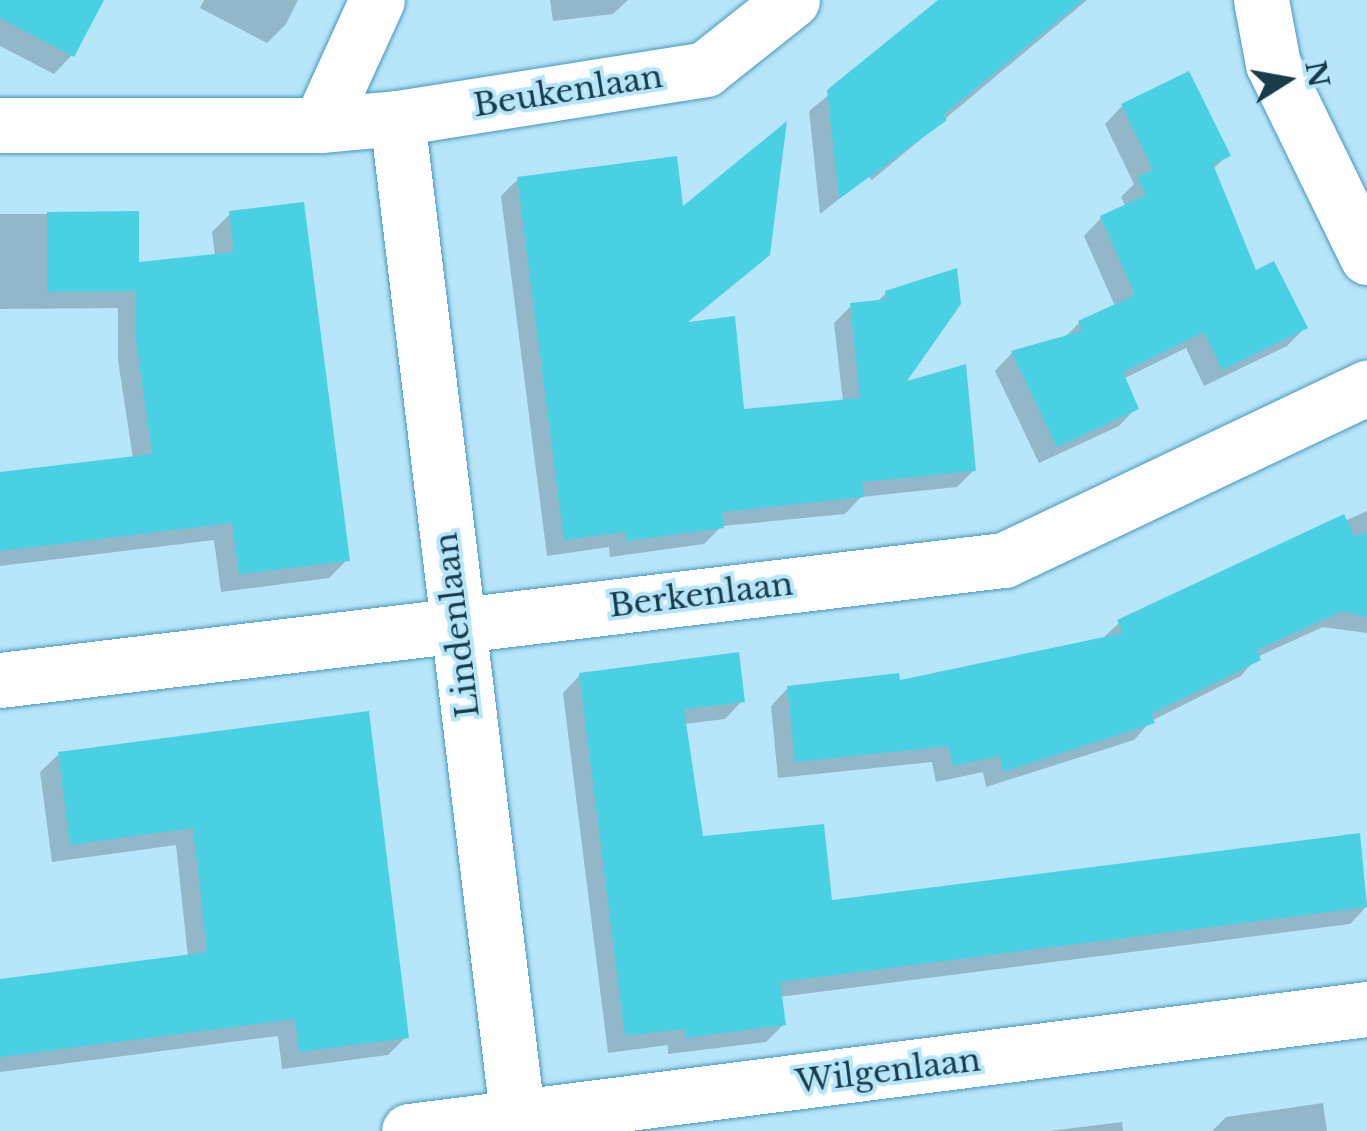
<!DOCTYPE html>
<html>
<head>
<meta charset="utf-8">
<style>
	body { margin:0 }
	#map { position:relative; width:1367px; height:1131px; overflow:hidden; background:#b7e5fa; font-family:"Libre Baskerville",serif }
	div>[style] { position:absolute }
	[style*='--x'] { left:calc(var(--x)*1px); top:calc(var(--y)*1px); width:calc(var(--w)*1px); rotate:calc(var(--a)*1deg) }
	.shadow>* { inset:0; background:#0003 }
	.building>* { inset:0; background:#49d1e3 }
	.roads { filter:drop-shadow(0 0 2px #4698b9) drop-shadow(0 0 2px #4698b9) }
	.minor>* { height:55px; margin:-27.5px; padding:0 27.5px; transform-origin:27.5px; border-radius:27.5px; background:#fff }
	span { translate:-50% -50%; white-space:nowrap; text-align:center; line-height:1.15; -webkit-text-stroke:8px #b7e5fa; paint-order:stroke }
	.street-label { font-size:32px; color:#193c4a }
	.north { position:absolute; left:1237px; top:30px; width:100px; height:100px; -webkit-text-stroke:8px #b7e5fa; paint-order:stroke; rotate:79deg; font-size:28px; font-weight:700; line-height:40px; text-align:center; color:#193c4a }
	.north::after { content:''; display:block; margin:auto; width:35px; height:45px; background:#193c4a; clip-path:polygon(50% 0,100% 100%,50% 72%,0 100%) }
</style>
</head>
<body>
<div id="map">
	<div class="shadow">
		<div style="clip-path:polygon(0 0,101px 0,72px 55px,54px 74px,0 46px)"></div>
		<div style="clip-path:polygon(204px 0,298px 0,286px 24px,267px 43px,200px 8px)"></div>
		<div style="clip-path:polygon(550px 0,628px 0,613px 14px,553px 21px)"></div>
		<div style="clip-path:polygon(947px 0,1087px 0,872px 180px,868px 176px,820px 214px,809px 111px)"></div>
		<div style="clip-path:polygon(1122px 106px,1228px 155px,1212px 170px,1255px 273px,1305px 328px,1287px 346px,1204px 386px,1186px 348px,1123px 379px,1136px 408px,1119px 426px,1039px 463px,995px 371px,1012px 353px,1063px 339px,1079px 323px,1115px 306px,1084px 236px,1101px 218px,1126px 207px,1121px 197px,1134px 184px,1105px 124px)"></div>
		<div style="clip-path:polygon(518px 179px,681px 210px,768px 254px,684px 325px,742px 412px,843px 402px,834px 323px,851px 306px,876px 303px,886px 293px,955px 271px,901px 385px,974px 470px,957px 487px,861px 497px,845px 514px,722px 526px,704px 544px,610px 557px,609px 547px,547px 556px,501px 196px)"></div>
		<div style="clip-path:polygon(0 214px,136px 214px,136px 265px,215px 256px,212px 232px,230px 214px,347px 560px,329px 578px,221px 592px,214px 540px,0 566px,0 474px,133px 459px,118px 360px,118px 308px,0 309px)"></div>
		<div style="clip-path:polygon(1367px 511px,1367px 633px,1323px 627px,1257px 657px,1241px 676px,1151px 721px,1134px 740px,986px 787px,983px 772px,936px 782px,932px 762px,778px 778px,771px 706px,788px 688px,898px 683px,1100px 641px,1119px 623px)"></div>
		<div style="clip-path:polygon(580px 675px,742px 701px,725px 719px,684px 724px,701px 839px,830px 902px,1358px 835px,1367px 906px,1350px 924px,779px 997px,784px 1024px,766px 1042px,668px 1054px,668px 1045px,608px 1053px,563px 693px)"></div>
		<div style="clip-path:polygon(367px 714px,406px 1037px,388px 1055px,282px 1069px,278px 1036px,0 1072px,0 981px,188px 957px,176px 845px,52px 862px,40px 772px,59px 754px)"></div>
		<div style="clip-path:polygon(1323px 1103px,1327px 1131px,1212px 1131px,1226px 1117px)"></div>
		<div style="clip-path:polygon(1122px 1122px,1123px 1131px,1050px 1131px)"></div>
	</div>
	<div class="building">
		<div style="clip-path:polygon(0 0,104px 0,74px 57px,0 18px)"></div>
		<div style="clip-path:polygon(938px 0,1083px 0,943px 115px,947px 120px,839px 199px,827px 90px)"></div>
		<div style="clip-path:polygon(1189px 71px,1231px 156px,1213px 164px,1256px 270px,1274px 261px,1308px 328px,1222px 370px,1204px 332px,1123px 372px,1139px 409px,1057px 447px,1011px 351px,1082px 331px,1078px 321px,1135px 295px,1100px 216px,1146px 195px,1137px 177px,1153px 170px,1121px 104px)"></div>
		<div style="clip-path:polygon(787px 121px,770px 255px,688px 322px,735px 316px,744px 409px,860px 398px,850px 303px,887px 299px,885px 291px,957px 268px,961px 304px,907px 381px,966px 364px,976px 471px,862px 482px,864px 497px,722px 512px,724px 528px,626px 541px,625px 532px,564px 540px,517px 177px,677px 156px,683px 206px)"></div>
		<div style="clip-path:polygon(304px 202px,350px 561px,239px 574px,232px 523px,0 551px,0 472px,152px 454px,136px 340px,135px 291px,47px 292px,47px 212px,139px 211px,139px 262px,234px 252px,229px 211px)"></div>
		<div style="clip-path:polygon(1344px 514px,1355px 537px,1367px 531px,1367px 617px,1342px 611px,1257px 650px,1261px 660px,1151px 714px,1155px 723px,1003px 772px,1000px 756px,953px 766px,949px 746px,795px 762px,787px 686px,899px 673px,900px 680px,1123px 633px,1117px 620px)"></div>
		<div style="clip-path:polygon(739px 652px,745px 702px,684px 709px,703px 836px,824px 824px,832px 900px,1360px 833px,1367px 907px,780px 982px,786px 1025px,685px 1038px,685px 1029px,625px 1036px,579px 673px)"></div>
		<div style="clip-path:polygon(369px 711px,409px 1038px,299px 1052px,295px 1019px,0 1057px,0 979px,207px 952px,193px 828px,70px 845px,58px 752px)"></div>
	</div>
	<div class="roads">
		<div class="minor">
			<div style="--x:1261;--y:0;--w:65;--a:79.4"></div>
			<div style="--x:1273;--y:64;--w:215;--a:64"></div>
			<div style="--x:397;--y:118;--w:1020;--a:83.13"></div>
			<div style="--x:0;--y:125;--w:320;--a:0"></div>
			<div style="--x:320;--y:125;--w:77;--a:-5.2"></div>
			<div style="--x:397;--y:118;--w:312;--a:-9"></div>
			<div style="--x:705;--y:69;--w:111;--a:-38.4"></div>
			<div style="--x:320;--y:125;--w:137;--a:-65.5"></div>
			<div style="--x:0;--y:680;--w:1011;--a:-6.82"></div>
			<div style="--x:1004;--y:560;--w:402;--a:-25.4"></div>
			<div style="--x:409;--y:1131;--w:966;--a:-7.26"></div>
		</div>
	</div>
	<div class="street-label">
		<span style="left:568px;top:91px;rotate:-9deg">Beukenlaan</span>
		<span style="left:701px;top:595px;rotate:-7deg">Berkenlaan</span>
		<span style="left:457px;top:625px;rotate:-97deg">Lindenlaan</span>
		<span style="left:888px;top:1071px;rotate:-7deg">Wilgenlaan</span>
	</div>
	<div class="north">N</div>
</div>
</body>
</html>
